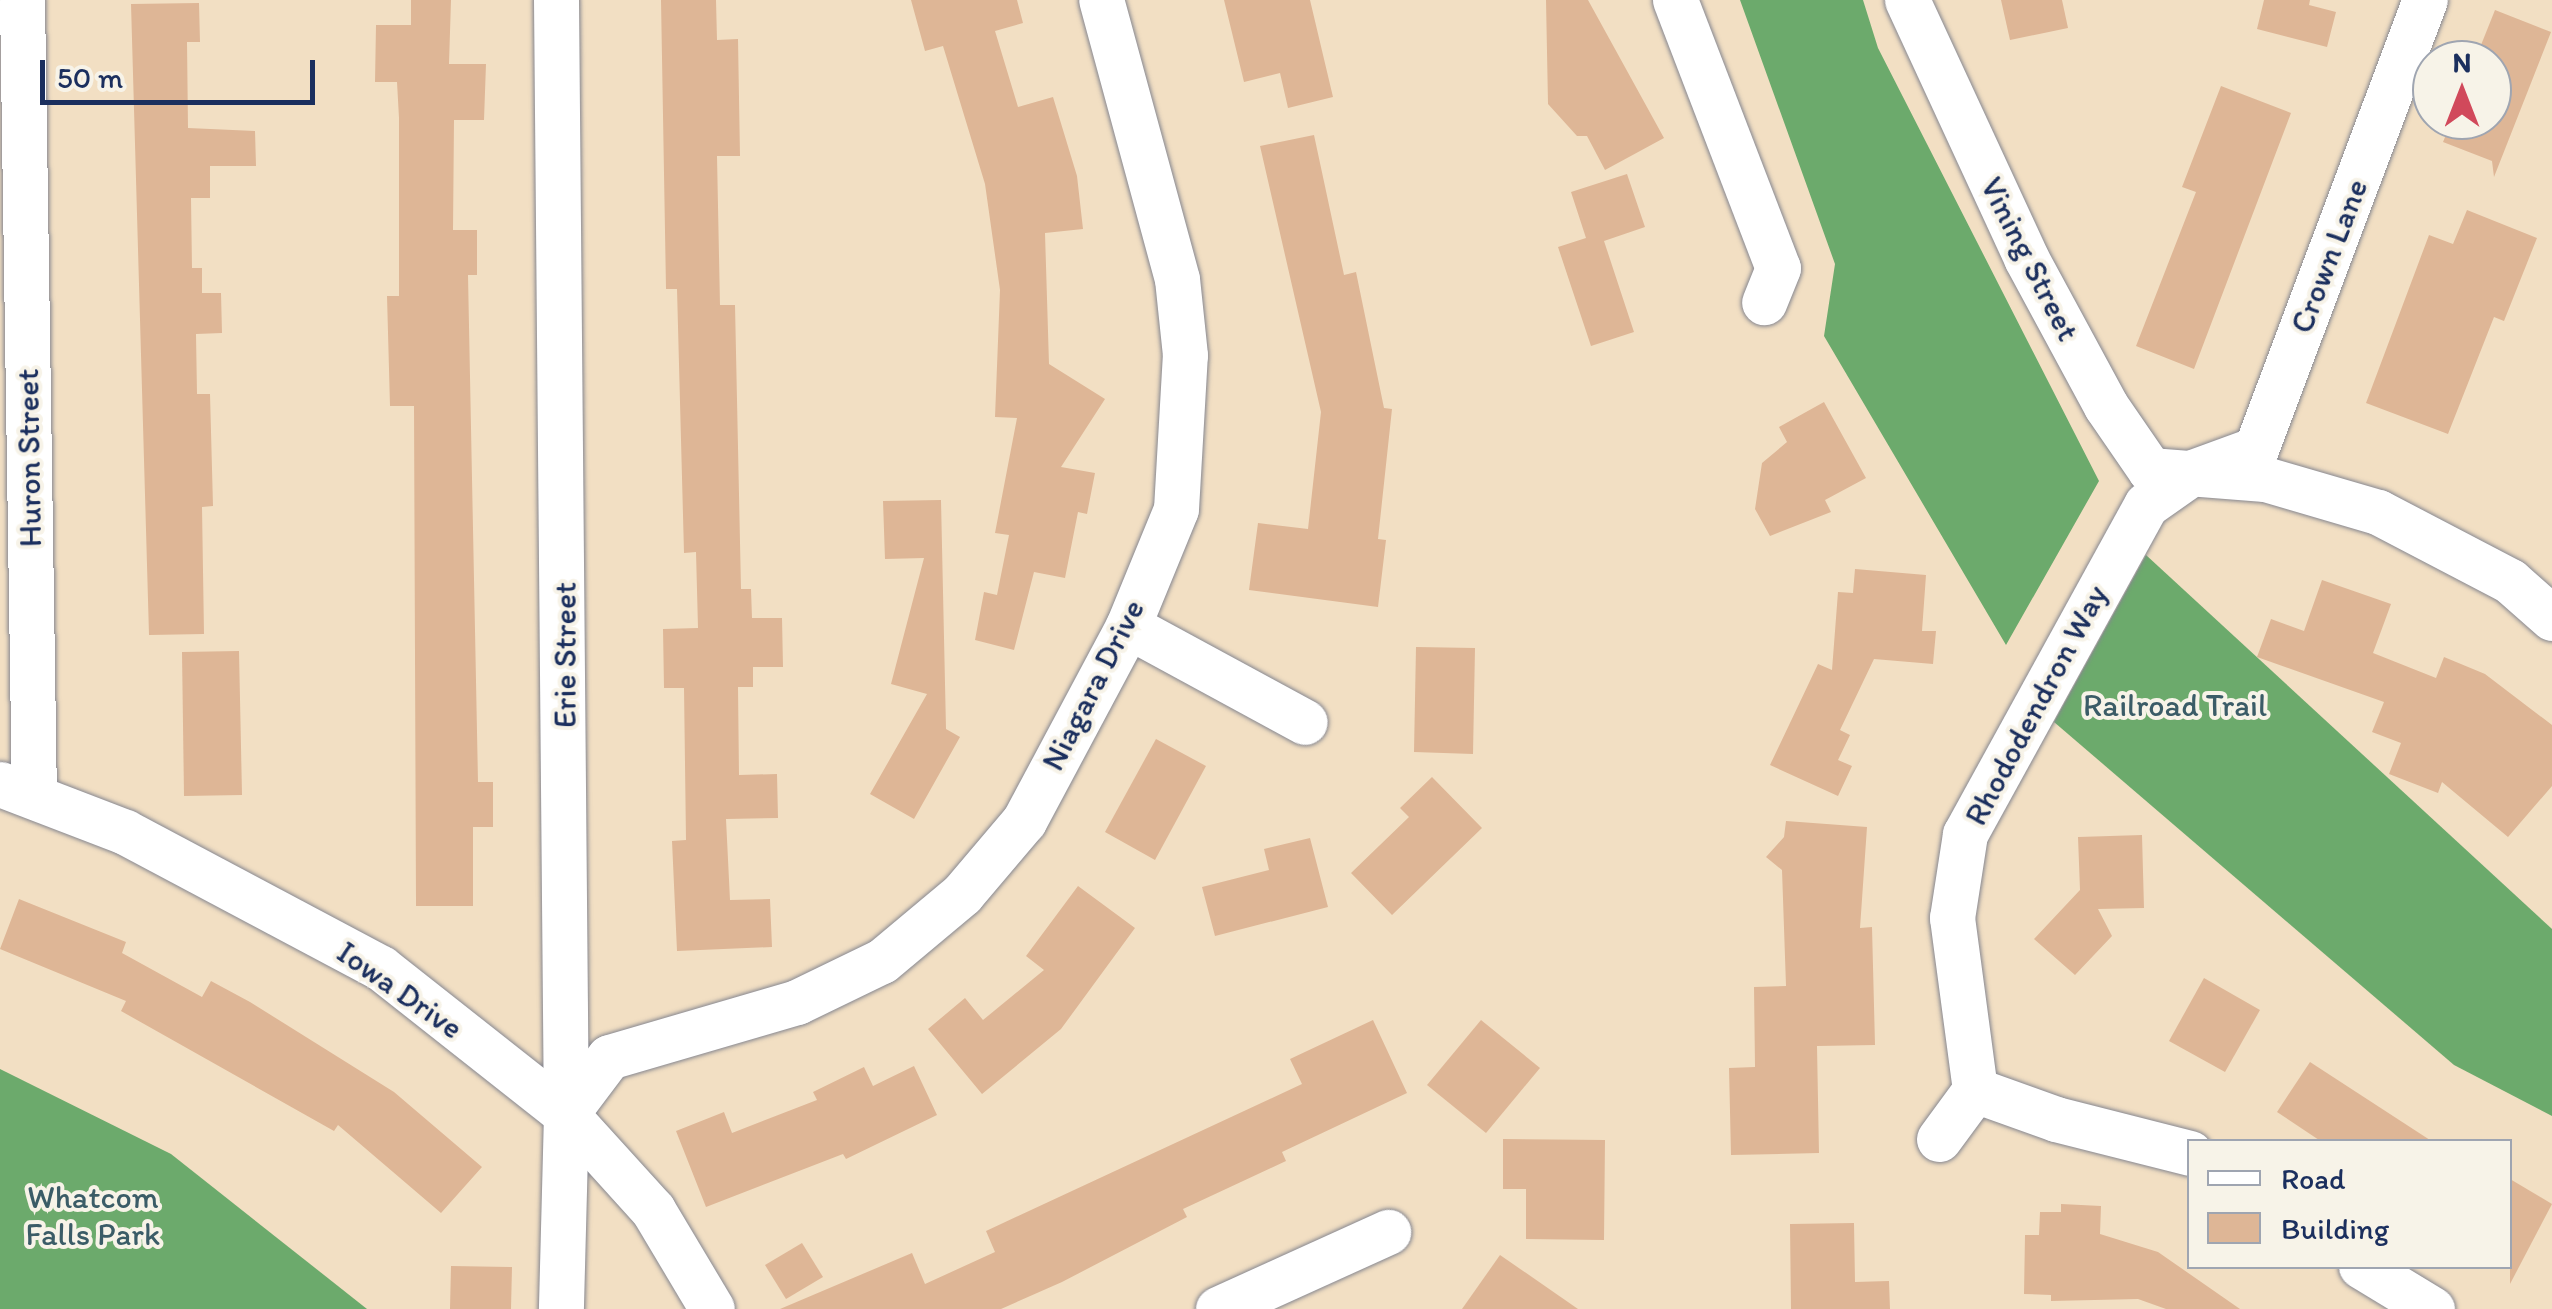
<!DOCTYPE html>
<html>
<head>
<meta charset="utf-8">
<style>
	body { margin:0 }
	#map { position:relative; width:2552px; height:1309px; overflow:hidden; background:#f2dfc3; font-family:Itim,sans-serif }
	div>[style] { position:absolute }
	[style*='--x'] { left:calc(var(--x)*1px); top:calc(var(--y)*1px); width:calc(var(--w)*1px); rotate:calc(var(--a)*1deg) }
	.forest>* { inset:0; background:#6caa6c }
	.building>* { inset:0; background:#deb696 }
	.roads { filter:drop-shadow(0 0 2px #868790) drop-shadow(0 0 2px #868790) }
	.street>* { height:45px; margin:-22.5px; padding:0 22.5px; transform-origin:22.5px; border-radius:22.5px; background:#fff }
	span { translate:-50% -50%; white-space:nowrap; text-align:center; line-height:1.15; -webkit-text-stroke:8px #f7f3e8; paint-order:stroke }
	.street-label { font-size:32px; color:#1b2f5e }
	.park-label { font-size:32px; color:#3b5c67 }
	.legend { position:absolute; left:2187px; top:1139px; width:325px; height:130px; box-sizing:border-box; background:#f7f3e8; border:2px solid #9fa5b1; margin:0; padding:12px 18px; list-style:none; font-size:30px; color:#1b2f5e }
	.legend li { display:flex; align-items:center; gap:20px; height:50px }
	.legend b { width:50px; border:2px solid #9fa5b1 }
	.north { position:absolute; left:2412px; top:40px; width:100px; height:100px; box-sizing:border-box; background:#f7f3e8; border:2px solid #9fa5b1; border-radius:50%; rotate:0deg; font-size:28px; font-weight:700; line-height:40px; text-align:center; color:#1b2f5e }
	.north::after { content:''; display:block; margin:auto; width:35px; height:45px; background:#d1495b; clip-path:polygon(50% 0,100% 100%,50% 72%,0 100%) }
	.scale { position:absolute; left:40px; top:60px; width:275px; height:45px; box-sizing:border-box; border:5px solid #1b2f5e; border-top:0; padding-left:12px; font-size:30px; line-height:35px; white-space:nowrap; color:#1b2f5e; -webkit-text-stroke:8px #f7f3e8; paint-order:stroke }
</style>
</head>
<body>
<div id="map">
	<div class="forest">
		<div style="clip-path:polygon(1740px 0,1863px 0,1878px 48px,2099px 481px,2006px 645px,1824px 336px,1835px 264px)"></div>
		<div style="clip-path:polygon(2146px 555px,2552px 929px,2552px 1116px,2454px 1065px,2054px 722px)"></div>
		<div style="clip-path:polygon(0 1069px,171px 1154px,367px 1309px,0 1309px)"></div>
	</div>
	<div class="building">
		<div style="clip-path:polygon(411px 0,451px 0,449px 64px,486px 64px,484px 120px,454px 120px,453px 230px,477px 230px,477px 275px,468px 275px,478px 782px,493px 782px,493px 827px,473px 827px,473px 906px,416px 906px,414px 406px,390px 406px,387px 296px,399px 296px,399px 118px,397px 82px,375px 82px,376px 25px,411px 25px)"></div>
		<div style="clip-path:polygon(661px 0,716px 0,717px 40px,738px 39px,740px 156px,717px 156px,720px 305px,735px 305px,741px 589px,751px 589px,752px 618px,782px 618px,783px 667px,753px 667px,753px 687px,738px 687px,739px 775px,777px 774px,778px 818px,726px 819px,730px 900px,770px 899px,772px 947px,677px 951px,672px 841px,686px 840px,684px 688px,664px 688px,663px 629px,698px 628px,696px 552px,684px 553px,677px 289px,666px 289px)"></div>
		<div style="clip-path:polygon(911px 0,1017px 0,1023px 23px,995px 31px,1018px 107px,1053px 97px,1077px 176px,1083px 229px,1045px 233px,1049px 364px,1105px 399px,1061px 467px,1095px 473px,1087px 514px,1078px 512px,1065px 578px,1034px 572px,1014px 650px,975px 640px,984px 592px,997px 595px,1009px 535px,995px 533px,1017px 418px,995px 417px,1000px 290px,985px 184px,943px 46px,925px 51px)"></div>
		<div style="clip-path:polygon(1224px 0,1310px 0,1333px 97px,1288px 108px,1280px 73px,1244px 82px)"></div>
		<div style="clip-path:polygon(1546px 0,1588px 0,1664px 138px,1605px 170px,1587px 136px,1577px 136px,1548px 104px)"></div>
		<div style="clip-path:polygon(2001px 0,2062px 0,2068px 28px,2010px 40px)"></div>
		<div style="clip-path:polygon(2264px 0,2310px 0,2309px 5px,2336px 12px,2327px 47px,2257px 29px)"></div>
		<div style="clip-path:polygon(199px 3px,200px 42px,187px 42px,188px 128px,255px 131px,256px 166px,210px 166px,210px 198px,191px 198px,192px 268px,202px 268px,202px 293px,221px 293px,222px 333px,196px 334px,197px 394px,210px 394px,213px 506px,202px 507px,204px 634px,149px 635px,131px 4px)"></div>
		<div style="clip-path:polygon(2495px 10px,2551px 32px,2494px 177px,2492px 161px,2443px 142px,2452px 120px,2492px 120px,2492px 60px,2475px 60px)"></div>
		<div style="clip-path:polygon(2221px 86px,2291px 113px,2194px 369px,2136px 346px,2196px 192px,2182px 187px)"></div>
		<div style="clip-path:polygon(1314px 135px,1344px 275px,1356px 272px,1384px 408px,1392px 409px,1378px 539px,1386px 540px,1378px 607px,1249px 590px,1258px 523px,1308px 529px,1321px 412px,1260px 146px)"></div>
		<div style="clip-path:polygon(1627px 174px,1645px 227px,1604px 241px,1634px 332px,1591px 346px,1558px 247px,1586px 238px,1571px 192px)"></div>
		<div style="clip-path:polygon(2467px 210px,2537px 238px,2504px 321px,2494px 317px,2448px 434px,2366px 403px,2429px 235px,2453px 244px)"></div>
		<div style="clip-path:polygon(1824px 402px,1866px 478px,1825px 500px,1831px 512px,1770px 536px,1755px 509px,1762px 463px,1787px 442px,1779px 427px)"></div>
		<div style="clip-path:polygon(941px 500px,946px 729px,960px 737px,914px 819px,870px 794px,927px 694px,891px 684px,924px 558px,885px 559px,883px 501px)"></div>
		<div style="clip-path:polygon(1855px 569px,1926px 575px,1922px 631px,1936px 631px,1933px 664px,1874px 659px,1840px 730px,1850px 735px,1838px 760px,1852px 766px,1838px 796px,1770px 765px,1818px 664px,1832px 670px,1838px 592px,1853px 593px)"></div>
		<div style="clip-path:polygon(2322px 580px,2391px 604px,2373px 653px,2436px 678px,2444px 657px,2485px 674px,2552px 725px,2552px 786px,2508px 837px,2442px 782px,2438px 793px,2389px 774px,2401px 743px,2372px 732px,2384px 702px,2257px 657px,2271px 619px,2304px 631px)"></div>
		<div style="clip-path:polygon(1416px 647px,1475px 648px,1473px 754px,1414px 752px)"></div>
		<div style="clip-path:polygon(239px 651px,242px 795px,184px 796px,182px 652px)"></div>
		<div style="clip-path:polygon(1156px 739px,1206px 766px,1155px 860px,1105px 832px)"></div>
		<div style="clip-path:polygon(1432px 777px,1482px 828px,1392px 915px,1351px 873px,1409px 817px,1400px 808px)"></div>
		<div style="clip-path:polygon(1786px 821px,1867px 827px,1860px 928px,1872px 927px,1875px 1045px,1817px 1046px,1819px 1153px,1731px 1155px,1729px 1068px,1755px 1067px,1754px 987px,1786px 986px,1782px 870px,1766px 857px,1784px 837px)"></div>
		<div style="clip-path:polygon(2142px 835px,2144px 908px,2098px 909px,2112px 936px,2075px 975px,2034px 939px,2080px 890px,2078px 837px)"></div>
		<div style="clip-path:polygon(1310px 838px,1328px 907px,1215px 936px,1202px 887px,1269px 870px,1264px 849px)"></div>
		<div style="clip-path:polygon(1078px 886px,1135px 928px,1061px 1029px,982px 1094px,928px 1029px,965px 998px,983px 1020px,1044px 970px,1026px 956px)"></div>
		<div style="clip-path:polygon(19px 899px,126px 942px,122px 953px,202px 997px,211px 981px,250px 1002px,394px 1092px,482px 1167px,441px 1213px,338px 1125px,334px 1131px,121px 1011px,126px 1001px,0 949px)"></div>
		<div style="clip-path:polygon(2204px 978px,2260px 1010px,2225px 1072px,2169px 1041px)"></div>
		<div style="clip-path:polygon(1373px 1020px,1407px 1093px,1282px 1152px,1286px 1161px,1183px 1209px,1187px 1217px,1062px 1282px,1001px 1309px,780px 1309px,912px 1253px,925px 1284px,995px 1252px,986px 1231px,1302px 1084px,1290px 1059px)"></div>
		<div style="clip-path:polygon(1481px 1020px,1540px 1068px,1486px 1133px,1427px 1085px)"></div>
		<div style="clip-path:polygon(2310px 1062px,2433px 1142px,2322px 1142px,2277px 1112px)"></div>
		<div style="clip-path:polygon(914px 1066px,937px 1115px,846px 1159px,843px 1154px,706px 1207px,676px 1131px,724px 1112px,732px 1133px,817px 1100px,813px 1092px,864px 1067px,873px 1086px)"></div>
		<div style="clip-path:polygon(1503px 1139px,1605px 1140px,1604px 1240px,1526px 1239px,1526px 1189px,1503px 1189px)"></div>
		<div style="clip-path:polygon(2510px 1179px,2552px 1204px,2510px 1284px)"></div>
		<div style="clip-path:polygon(2061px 1204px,2101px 1206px,2100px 1234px,2158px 1252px,2240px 1309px,2166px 1309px,2138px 1299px,2051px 1301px,2051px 1295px,2024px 1294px,2025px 1235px,2039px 1235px,2040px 1212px,2061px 1212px)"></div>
		<div style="clip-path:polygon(1854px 1223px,1855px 1282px,1889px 1281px,1890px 1309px,1791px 1309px,1790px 1224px)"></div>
		<div style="clip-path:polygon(802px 1243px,823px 1277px,786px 1299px,765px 1265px)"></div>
		<div style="clip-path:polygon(1500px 1255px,1578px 1309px,1462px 1309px)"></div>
		<div style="clip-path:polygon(451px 1266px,512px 1267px,511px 1309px,450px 1309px)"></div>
	</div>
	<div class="roads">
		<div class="street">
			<div style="--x:22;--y:0;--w:796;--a:89.14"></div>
			<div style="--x:556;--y:0;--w:1114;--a:89.49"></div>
			<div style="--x:566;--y:1114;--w:195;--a:91.5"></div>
			<div style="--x:1675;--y:0;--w:287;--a:69"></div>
			<div style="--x:1778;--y:268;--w:37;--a:112"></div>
			<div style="--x:1907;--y:0;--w:284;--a:65.2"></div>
			<div style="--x:2026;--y:258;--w:168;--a:61.6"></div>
			<div style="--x:2106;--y:406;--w:78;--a:55.5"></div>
			<div style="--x:2150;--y:470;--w:115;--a:4.5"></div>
			<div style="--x:2265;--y:479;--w:118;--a:16.3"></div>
			<div style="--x:2378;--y:512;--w:149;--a:27.6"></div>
			<div style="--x:2510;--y:581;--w:56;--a:41.4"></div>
			<div style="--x:1128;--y:626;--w:201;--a:28.5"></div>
			<div style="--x:0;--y:784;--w:134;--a:21"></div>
			<div style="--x:125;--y:832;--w:290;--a:28"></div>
			<div style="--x:381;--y:968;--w:236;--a:38.3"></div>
			<div style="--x:566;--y:1114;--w:130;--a:47.8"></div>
			<div style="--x:653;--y:1210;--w:115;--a:59.2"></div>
			<div style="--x:566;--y:1114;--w:71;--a:-53"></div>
			<div style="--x:609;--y:1057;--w:196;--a:-16.3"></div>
			<div style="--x:797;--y:1002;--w:94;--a:-25.8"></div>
			<div style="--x:882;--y:961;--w:104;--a:-39.9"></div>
			<div style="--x:962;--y:894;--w:96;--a:-49.7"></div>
			<div style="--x:1024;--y:821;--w:221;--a:-61.9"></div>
			<div style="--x:1128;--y:626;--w:126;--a:-67.7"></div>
			<div style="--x:1176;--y:509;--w:154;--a:-86.7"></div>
			<div style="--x:1185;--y:355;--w:76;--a:-96"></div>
			<div style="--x:1177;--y:279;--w:289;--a:-105.2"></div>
			<div style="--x:1939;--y:1139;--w:61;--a:-53.7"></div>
			<div style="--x:2190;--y:1153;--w:138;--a:-165.8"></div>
			<div style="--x:2056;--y:1119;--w:86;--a:-160.3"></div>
			<div style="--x:1975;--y:1090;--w:174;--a:-97.6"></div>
			<div style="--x:1952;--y:918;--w:85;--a:-81.2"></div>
			<div style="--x:1965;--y:834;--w:376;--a:-61.2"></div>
			<div style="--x:2146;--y:505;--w:57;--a:-35.1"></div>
			<div style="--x:2193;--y:472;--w:67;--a:-20.1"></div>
			<div style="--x:2256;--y:449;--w:480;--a:-69.4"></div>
			<div style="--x:2361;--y:1266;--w:83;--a:31.2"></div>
			<div style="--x:1218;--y:1309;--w:187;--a:-24.4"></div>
		</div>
	</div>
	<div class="street-label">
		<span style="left:2329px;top:256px;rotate:-69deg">Crown Lane</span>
		<span style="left:2030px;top:259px;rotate:63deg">Vining Street</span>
		<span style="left:29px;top:458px;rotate:-91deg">Huron Street</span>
		<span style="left:565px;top:655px;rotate:-90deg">Erie Street</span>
		<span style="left:1093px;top:685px;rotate:-63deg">Niagara Drive</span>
		<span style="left:2036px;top:705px;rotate:-62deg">Rhododendron Way</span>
		<span style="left:400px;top:990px;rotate:35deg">Iowa Drive</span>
	</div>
	<div class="park-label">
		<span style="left:2175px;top:705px">Railroad Trail</span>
		<span style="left:93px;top:1216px">Whatcom<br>Falls Park</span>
	</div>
	<ul class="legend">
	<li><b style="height:12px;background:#fff"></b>Road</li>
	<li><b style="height:28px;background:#deb696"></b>Building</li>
	</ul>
	<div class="north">N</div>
	<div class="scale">50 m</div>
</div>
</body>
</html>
